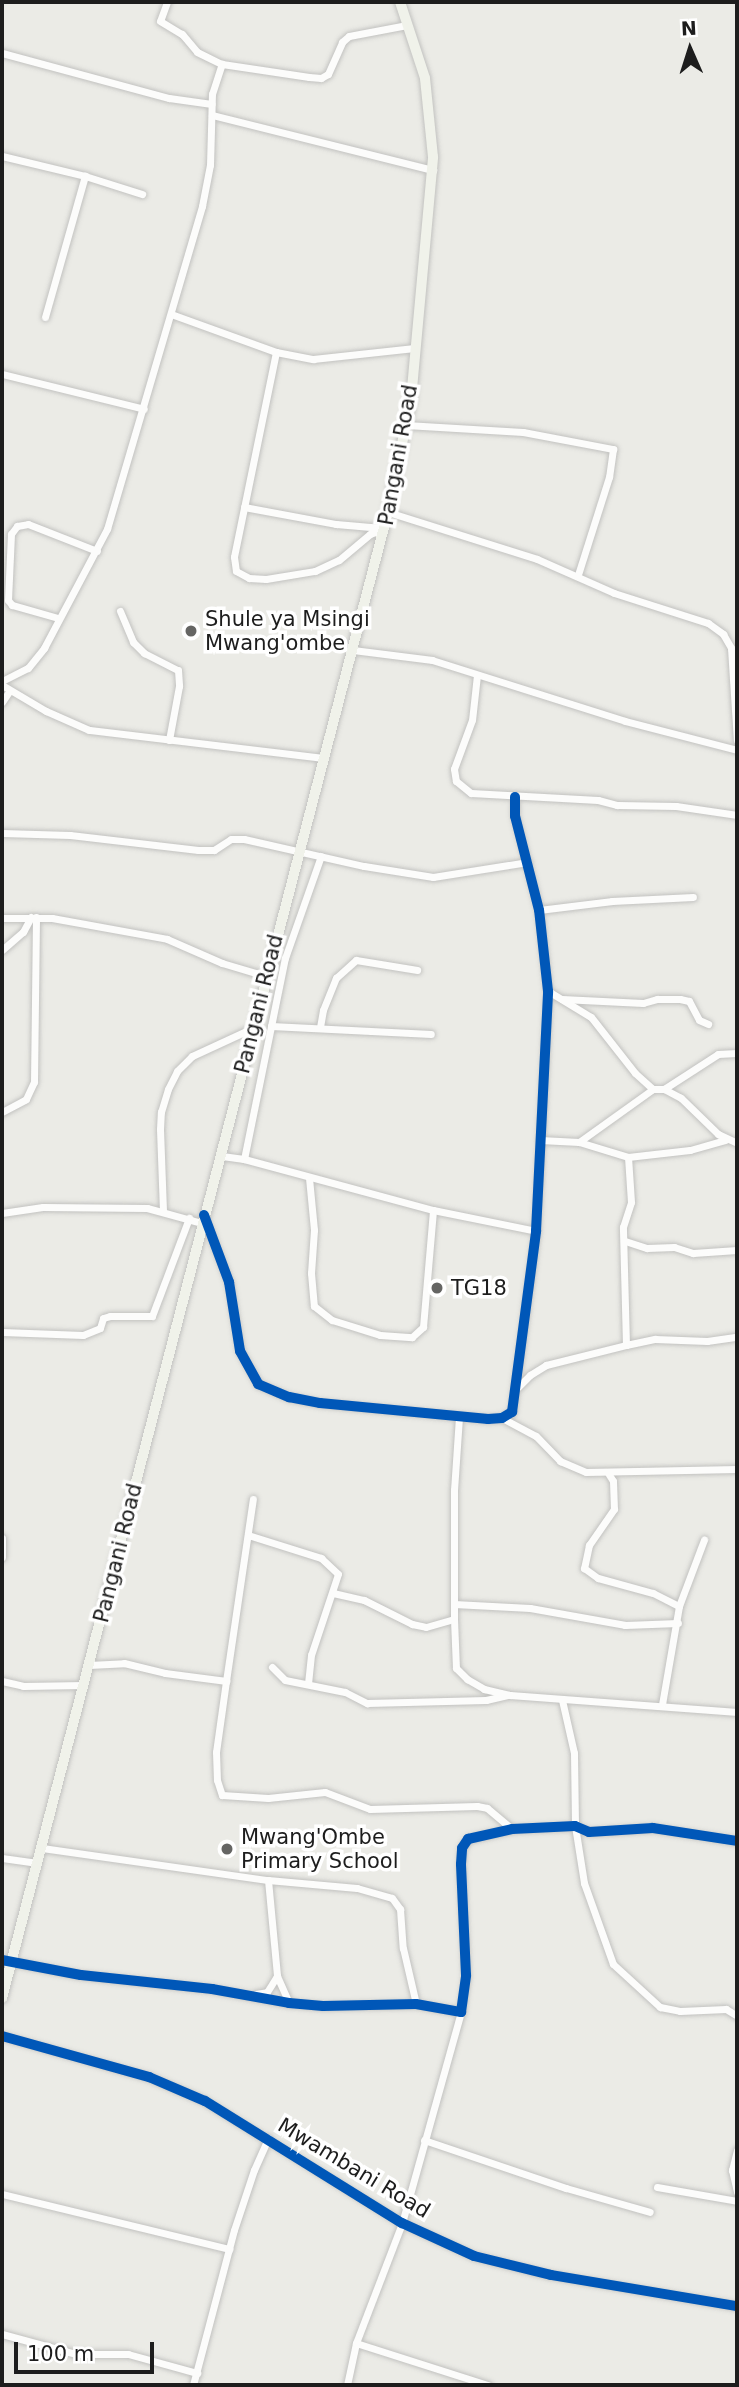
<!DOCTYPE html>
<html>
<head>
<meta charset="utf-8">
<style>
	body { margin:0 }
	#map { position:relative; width:739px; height:2387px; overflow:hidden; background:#ebebe6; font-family:"DejaVu Sans",sans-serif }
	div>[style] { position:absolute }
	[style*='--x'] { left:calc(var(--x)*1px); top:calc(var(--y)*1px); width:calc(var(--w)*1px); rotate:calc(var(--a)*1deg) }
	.roads { filter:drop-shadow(0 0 2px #c2c2c0) drop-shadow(0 0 2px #c2c2c0) }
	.minor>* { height:7px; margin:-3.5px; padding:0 3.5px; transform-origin:3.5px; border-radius:3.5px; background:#fcfcfb }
	.secondary>* { height:10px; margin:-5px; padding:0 5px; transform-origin:5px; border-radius:5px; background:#f0f2ea }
	.cycleway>* { height:10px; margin:-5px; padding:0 5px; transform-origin:5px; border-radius:5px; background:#0057b8 }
	.dots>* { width:19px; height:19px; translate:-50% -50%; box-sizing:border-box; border:4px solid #fff; border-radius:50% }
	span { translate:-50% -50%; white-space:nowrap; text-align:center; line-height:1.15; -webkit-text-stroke:7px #fff; paint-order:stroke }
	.street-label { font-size:21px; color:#1d1d1d }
	.poi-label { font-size:21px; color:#1d1d1d }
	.left { translate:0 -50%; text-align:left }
	.frame { position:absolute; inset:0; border:4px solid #1d1d1d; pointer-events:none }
	.north { position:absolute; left:655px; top:14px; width:70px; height:70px; -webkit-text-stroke:5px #fff; paint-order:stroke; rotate:357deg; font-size:19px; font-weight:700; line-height:28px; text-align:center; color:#1d1d1d }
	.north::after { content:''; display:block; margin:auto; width:24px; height:32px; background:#1d1d1d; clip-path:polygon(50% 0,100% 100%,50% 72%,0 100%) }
	.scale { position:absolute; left:14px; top:2342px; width:140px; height:32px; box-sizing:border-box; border:4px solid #1d1d1d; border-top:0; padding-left:9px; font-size:21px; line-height:24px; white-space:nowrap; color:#1d1d1d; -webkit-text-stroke:5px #fff; paint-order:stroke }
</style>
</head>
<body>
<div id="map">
	<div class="roads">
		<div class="minor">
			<div style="--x:167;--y:2;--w:20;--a:110"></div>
			<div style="--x:160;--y:21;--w:26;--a:31"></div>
			<div style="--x:182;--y:34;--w:23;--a:50"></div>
			<div style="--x:197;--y:52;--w:28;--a:26"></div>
			<div style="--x:222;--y:64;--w:88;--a:8.5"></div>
			<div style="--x:309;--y:77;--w:12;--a:5"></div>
			<div style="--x:321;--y:78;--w:8;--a:-30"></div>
			<div style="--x:328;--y:74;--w:35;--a:-66"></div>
			<div style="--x:342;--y:42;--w:9;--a:-41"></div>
			<div style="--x:349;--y:36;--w:59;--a:-10.7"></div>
			<div style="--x:2;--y:53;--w:173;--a:15.1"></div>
			<div style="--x:169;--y:98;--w:43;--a:7.9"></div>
			<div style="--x:212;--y:115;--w:228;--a:14"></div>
			<div style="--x:2;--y:156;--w:85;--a:13.5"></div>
			<div style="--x:85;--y:176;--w:60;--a:17.5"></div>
			<div style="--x:171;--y:314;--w:112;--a:19.9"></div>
			<div style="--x:276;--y:352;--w:38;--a:11"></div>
			<div style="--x:313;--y:359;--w:102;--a:-6.2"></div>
			<div style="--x:45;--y:317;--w:147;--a:-74.2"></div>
			<div style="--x:276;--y:352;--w:209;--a:101.6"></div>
			<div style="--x:234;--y:557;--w:14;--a:82"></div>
			<div style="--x:236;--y:571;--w:15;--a:28"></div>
			<div style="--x:249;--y:578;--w:17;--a:3"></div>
			<div style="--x:266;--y:579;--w:50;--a:-9.3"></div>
			<div style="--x:315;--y:571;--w:26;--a:-25"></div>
			<div style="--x:339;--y:560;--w:40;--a:-40"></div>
			<div style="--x:370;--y:534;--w:15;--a:-20"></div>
			<div style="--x:2;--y:374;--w:146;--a:13.8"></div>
			<div style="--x:406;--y:425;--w:117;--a:3.4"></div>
			<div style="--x:523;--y:432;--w:92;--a:10.7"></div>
			<div style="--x:613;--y:449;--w:28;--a:98"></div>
			<div style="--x:609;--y:477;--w:103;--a:107.6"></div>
			<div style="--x:244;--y:507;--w:94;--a:10.5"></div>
			<div style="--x:336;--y:524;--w:46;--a:5"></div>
			<div style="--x:388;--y:512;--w:156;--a:17.5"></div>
			<div style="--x:537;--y:559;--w:84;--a:23.8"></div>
			<div style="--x:614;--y:593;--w:99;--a:17.7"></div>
			<div style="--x:708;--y:623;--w:19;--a:36"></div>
			<div style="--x:723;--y:634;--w:16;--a:60"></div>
			<div style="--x:731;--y:648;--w:92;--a:86.3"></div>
			<div style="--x:120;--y:611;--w:34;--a:67"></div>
			<div style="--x:133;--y:642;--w:16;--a:45"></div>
			<div style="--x:144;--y:653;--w:38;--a:27"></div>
			<div style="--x:178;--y:670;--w:16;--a:86"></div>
			<div style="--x:179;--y:686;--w:55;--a:100.5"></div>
			<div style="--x:58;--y:618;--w:48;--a:-164.2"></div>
			<div style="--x:12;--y:605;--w:6;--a:-129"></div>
			<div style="--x:8;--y:600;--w:66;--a:-87.4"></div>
			<div style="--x:11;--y:534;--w:10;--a:-53"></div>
			<div style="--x:17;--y:526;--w:11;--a:-10"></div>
			<div style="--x:28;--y:524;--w:74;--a:21.4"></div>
			<div style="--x:353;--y:650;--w:80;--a:7.2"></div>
			<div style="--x:432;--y:660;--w:202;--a:17.5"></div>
			<div style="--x:625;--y:721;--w:116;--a:14.5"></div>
			<div style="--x:477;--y:675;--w:45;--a:96.3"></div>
			<div style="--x:472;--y:720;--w:52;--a:110.2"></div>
			<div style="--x:454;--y:769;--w:12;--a:81"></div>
			<div style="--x:456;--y:781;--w:19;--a:39"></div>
			<div style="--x:471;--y:793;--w:127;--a:3.2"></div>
			<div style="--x:598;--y:800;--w:20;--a:15"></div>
			<div style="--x:617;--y:805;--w:59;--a:1"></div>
			<div style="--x:676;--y:806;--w:62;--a:8.4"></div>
			<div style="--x:2;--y:681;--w:29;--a:-27"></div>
			<div style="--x:28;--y:668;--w:26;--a:-51"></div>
			<div style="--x:44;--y:648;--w:135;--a:-62.1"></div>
			<div style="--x:107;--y:529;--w:337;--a:-73.6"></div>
			<div style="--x:202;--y:206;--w:42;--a:-79"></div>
			<div style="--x:210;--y:165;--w:71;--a:-88.4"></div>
			<div style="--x:212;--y:94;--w:32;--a:-72"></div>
			<div style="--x:2;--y:685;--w:51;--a:30.6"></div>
			<div style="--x:46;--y:711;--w:47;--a:23.8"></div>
			<div style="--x:89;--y:730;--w:237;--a:6.8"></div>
			<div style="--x:2;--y:702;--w:14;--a:-56"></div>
			<div style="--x:2;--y:833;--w:68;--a:1.7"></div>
			<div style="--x:70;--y:835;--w:129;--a:6.7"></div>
			<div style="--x:198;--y:850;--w:16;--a:0"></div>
			<div style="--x:214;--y:850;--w:20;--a:-33"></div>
			<div style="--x:231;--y:839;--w:13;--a:0"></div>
			<div style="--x:244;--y:839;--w:123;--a:12.7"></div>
			<div style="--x:364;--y:866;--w:70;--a:9.1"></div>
			<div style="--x:433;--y:877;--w:96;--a:-9"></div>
			<div style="--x:539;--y:910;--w:74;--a:-7"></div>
			<div style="--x:612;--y:901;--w:81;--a:-2.8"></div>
			<div style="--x:2;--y:918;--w:50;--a:0"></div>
			<div style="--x:52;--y:918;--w:117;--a:10.3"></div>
			<div style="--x:167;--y:939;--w:60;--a:23.6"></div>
			<div style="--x:222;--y:963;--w:46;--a:16.5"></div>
			<div style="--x:2;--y:950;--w:28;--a:-41"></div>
			<div style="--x:23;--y:932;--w:17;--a:-62"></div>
			<div style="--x:548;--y:991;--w:50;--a:31.2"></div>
			<div style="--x:591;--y:1017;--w:71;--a:51.8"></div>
			<div style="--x:635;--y:1073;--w:24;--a:42"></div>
			<div style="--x:653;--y:1089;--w:11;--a:0"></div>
			<div style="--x:664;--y:1089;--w:19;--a:28"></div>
			<div style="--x:681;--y:1098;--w:52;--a:44.2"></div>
			<div style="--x:718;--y:1134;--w:21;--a:25"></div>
			<div style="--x:562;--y:999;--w:81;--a:2.8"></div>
			<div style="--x:643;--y:1003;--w:15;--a:-16"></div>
			<div style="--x:657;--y:999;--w:23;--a:0"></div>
			<div style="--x:680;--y:999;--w:9;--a:13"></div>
			<div style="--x:689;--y:1001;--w:21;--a:62"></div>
			<div style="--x:699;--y:1020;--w:10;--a:24"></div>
			<div style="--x:271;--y:1026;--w:160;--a:2.9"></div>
			<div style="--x:320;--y:1027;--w:17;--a:-80"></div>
			<div style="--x:323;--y:1010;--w:35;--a:-68"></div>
			<div style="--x:336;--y:978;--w:27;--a:-42"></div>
			<div style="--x:356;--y:960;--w:62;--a:9.3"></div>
			<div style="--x:664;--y:1089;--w:64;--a:-32.9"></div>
			<div style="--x:718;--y:1054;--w:19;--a:-3"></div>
			<div style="--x:2;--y:1112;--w:27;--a:-28"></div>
			<div style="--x:26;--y:1099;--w:19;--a:-65"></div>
			<div style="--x:34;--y:1082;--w:165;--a:-89.3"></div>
			<div style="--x:540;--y:1140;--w:39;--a:3"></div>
			<div style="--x:579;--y:1142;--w:51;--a:17"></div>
			<div style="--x:628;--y:1157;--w:62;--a:-6.4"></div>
			<div style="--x:690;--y:1150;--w:37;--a:-16"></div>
			<div style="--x:579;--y:1142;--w:91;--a:-35.6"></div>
			<div style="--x:222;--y:1156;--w:22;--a:8"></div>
			<div style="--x:244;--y:1159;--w:196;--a:15.1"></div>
			<div style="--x:433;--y:1210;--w:105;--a:11.5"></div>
			<div style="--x:244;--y:1159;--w:205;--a:-78.5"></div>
			<div style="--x:285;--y:958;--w:108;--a:-70.6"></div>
			<div style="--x:309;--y:1178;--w:52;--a:84.5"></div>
			<div style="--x:314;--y:1230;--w:43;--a:94"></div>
			<div style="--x:311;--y:1273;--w:33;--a:85"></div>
			<div style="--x:314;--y:1306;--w:23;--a:38"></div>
			<div style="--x:332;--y:1320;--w:50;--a:17.4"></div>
			<div style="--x:380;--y:1335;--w:32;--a:4"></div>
			<div style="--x:412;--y:1337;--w:15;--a:-42"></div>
			<div style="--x:423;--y:1327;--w:117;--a:-85.1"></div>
			<div style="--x:163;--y:1211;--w:82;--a:-92.1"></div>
			<div style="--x:160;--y:1129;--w:17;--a:-87"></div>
			<div style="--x:161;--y:1112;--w:24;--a:-73"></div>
			<div style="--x:168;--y:1089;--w:20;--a:-63"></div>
			<div style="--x:177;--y:1071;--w:21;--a:-45"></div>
			<div style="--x:192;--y:1056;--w:67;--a:-24.7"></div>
			<div style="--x:2;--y:1213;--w:41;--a:-8.3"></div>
			<div style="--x:43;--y:1207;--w:104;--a:0.6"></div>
			<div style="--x:147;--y:1208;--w:57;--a:15.3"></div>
			<div style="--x:204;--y:1216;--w:71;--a:69.3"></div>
			<div style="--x:229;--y:1282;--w:70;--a:80.9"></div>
			<div style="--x:240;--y:1351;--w:38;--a:61"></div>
			<div style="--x:258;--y:1384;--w:34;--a:23"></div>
			<div style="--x:289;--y:1397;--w:32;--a:11"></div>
			<div style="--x:320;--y:1403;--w:169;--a:5.4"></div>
			<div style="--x:488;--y:1419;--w:14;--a:-4"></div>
			<div style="--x:502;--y:1418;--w:12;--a:-31"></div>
			<div style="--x:512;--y:1412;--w:183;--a:-82.4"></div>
			<div style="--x:536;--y:1231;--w:240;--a:-87.1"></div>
			<div style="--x:548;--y:991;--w:81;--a:-96.3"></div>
			<div style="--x:539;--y:910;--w:97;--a:-104.3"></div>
			<div style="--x:515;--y:816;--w:19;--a:-90"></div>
			<div style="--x:625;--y:1241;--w:23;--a:18"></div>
			<div style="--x:647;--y:1248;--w:27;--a:-2"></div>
			<div style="--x:674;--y:1247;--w:20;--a:18"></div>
			<div style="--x:693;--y:1253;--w:44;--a:-3.9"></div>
			<div style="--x:2;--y:1332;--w:81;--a:2.1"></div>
			<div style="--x:83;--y:1335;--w:18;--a:-22"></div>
			<div style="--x:100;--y:1328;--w:10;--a:-73"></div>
			<div style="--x:103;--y:1318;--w:7;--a:-16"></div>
			<div style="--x:110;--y:1316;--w:42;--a:0"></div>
			<div style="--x:152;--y:1316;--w:105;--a:-69.3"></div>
			<div style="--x:626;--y:1345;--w:30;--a:-12"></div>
			<div style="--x:655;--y:1339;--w:52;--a:2.2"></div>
			<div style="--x:707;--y:1341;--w:30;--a:-8"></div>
			<div style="--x:518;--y:1387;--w:17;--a:-45"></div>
			<div style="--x:530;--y:1375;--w:19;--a:-32"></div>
			<div style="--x:546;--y:1365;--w:82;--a:-14"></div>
			<div style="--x:626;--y:1345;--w:118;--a:-91.5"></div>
			<div style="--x:623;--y:1227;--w:26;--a:-72"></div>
			<div style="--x:631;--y:1202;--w:45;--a:-93.8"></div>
			<div style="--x:459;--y:1417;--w:73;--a:93.9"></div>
			<div style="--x:454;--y:1490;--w:129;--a:90"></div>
			<div style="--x:454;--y:1619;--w:49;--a:87.7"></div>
			<div style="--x:456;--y:1668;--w:16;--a:45"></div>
			<div style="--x:467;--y:1679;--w:20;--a:30"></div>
			<div style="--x:484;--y:1689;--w:27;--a:13"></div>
			<div style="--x:510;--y:1695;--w:228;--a:4.3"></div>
			<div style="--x:502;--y:1418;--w:38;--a:28"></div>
			<div style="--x:536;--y:1436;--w:35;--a:46"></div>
			<div style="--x:560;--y:1461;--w:28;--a:23"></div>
			<div style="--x:586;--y:1472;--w:151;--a:-1.1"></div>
			<div style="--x:608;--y:1473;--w:9;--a:58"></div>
			<div style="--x:613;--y:1481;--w:28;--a:88"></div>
			<div style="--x:614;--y:1509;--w:44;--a:124.8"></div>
			<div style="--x:589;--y:1545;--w:24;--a:102"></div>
			<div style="--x:584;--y:1568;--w:17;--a:36"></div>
			<div style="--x:598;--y:1578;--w:57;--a:15.3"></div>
			<div style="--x:653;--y:1593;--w:29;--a:27"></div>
			<div style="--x:679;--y:1606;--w:99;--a:99.8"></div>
			<div style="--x:248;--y:1535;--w:77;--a:17.5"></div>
			<div style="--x:321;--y:1558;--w:23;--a:43"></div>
			<div style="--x:338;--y:1574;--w:85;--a:108.4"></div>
			<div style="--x:311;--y:1655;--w:27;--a:96"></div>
			<div style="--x:2;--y:1538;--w:19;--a:90"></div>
			<div style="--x:333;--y:1593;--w:32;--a:13"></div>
			<div style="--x:364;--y:1600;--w:54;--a:26.6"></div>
			<div style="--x:412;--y:1624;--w:14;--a:12"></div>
			<div style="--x:426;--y:1627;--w:29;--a:-16"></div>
			<div style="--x:454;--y:1604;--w:76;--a:3"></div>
			<div style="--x:530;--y:1608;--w:97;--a:10.1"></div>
			<div style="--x:625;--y:1625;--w:53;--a:-2.2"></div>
			<div style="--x:679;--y:1606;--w:71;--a:-69.3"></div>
			<div style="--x:89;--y:1665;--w:35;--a:-3"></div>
			<div style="--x:124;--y:1663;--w:42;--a:13.7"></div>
			<div style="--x:165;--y:1673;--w:62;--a:7.5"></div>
			<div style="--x:226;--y:1681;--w:72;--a:98"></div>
			<div style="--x:216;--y:1752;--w:28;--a:88"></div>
			<div style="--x:217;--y:1780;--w:16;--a:72"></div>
			<div style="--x:222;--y:1795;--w:46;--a:3.7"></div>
			<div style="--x:268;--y:1798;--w:57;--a:-6"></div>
			<div style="--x:325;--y:1792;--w:48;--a:20.7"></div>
			<div style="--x:370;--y:1809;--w:107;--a:-1.6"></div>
			<div style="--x:477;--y:1806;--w:10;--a:11"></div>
			<div style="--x:487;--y:1808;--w:33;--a:40"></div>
			<div style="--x:272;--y:1667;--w:18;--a:45"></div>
			<div style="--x:285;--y:1680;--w:61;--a:11.3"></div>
			<div style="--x:345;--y:1692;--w:25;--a:27"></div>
			<div style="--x:367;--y:1703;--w:119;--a:-1.4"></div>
			<div style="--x:486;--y:1700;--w:23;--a:-13"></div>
			<div style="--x:2;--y:1681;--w:22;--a:13"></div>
			<div style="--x:23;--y:1686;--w:61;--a:-0.9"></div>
			<div style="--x:226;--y:1681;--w:184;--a:-81.6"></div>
			<div style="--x:562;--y:1700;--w:54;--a:77.2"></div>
			<div style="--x:574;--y:1753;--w:73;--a:89.2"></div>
			<div style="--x:575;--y:1826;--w:58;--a:81"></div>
			<div style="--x:584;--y:1883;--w:86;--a:70.3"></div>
			<div style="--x:613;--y:1964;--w:64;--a:42.5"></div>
			<div style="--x:660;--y:2007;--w:20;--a:11"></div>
			<div style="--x:680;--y:2011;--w:46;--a:-2.5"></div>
			<div style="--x:726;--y:2009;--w:13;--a:32"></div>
			<div style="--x:42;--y:1848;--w:228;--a:8.1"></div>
			<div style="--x:268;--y:1880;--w:89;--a:5.1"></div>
			<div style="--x:357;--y:1888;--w:36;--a:16"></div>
			<div style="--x:392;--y:1898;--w:14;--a:54"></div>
			<div style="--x:400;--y:1909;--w:39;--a:86"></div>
			<div style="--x:403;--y:1948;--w:57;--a:76.9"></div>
			<div style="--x:2;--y:1858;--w:36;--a:8"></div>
			<div style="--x:268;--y:1880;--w:96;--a:84.6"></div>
			<div style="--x:277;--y:1976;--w:30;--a:66"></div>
			<div style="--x:2;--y:1960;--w:80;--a:10.8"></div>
			<div style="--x:81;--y:1975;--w:132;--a:6.1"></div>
			<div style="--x:212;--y:1989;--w:78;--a:10.3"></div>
			<div style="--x:289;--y:2003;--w:34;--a:5"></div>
			<div style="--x:323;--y:2006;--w:93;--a:-1.2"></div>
			<div style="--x:416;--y:2004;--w:46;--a:10.1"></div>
			<div style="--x:461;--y:2012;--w:37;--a:-82"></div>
			<div style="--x:466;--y:1975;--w:111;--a:-92.6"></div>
			<div style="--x:461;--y:1864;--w:16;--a:-86"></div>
			<div style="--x:462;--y:1848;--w:11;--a:-56"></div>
			<div style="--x:468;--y:1839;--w:45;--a:-12.8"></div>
			<div style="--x:512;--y:1829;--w:63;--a:-2.7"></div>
			<div style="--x:575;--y:1826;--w:15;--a:23"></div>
			<div style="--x:589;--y:1832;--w:64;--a:-3.6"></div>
			<div style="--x:653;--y:1828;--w:85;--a:8.8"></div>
			<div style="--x:256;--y:1994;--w:11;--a:-10"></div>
			<div style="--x:267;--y:1992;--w:19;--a:-58"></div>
			<div style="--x:2;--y:2036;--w:153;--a:15.6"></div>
			<div style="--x:149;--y:2077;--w:61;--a:23.2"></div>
			<div style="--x:205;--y:2101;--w:232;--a:31.8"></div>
			<div style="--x:402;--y:2223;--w:79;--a:24.6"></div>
			<div style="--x:474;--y:2256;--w:79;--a:13.9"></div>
			<div style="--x:551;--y:2275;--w:189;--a:9.5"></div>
			<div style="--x:424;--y:2140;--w:150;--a:18.7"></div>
			<div style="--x:566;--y:2188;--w:87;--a:15.9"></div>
			<div style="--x:737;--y:2150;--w:21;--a:104"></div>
			<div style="--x:732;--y:2170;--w:23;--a:77"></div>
			<div style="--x:657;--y:2187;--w:81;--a:9.9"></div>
			<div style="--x:2;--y:2194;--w:234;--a:13.6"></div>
			<div style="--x:2;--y:2334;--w:77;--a:15.1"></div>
			<div style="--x:76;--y:2354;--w:52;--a:0"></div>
			<div style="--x:128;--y:2354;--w:72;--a:15.4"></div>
			<div style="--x:356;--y:2343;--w:139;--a:17.7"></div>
			<div style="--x:193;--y:2385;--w:160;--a:-75.2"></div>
			<div style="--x:234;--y:2230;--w:63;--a:-71.6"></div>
			<div style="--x:254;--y:2170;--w:35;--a:-66"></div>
			<div style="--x:347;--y:2385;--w:43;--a:-77.9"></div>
			<div style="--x:356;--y:2343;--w:129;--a:-69"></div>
			<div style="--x:402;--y:2223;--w:219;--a:-74.4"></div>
		</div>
		<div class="secondary">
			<div style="--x:2;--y:1998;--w:1535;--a:-75.44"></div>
			<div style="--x:388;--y:512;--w:114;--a:-78.4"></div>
			<div style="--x:411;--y:400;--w:244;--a:-84.8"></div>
			<div style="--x:433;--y:157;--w:79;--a:-95.8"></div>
			<div style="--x:425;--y:78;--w:80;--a:-108.2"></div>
		</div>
	</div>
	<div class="cycleway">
		<div style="--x:204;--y:1215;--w:72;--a:69.5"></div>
		<div style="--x:229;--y:1282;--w:70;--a:80.9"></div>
		<div style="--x:240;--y:1351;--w:38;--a:61"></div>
		<div style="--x:258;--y:1384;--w:34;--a:23"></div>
		<div style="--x:289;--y:1397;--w:32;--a:11"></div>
		<div style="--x:320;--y:1403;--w:169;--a:5.4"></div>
		<div style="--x:488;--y:1419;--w:14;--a:-4"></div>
		<div style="--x:502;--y:1418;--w:12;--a:-31"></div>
		<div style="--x:512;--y:1412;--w:183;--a:-82.4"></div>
		<div style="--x:536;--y:1231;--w:240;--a:-87.1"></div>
		<div style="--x:548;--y:991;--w:81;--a:-96.3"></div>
		<div style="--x:539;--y:910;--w:97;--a:-104.3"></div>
		<div style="--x:515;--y:816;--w:19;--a:-90"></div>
		<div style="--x:2;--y:1960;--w:80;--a:10.8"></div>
		<div style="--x:81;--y:1975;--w:132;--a:6.1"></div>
		<div style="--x:212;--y:1989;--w:78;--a:10.3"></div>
		<div style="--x:289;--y:2003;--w:34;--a:5"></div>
		<div style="--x:323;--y:2006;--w:93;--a:-1.2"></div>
		<div style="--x:416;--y:2004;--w:46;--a:10.1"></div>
		<div style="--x:461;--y:2012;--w:37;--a:-82"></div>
		<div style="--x:466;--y:1975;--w:111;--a:-92.6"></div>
		<div style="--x:461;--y:1864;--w:16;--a:-86"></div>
		<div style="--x:462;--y:1848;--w:11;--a:-56"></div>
		<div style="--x:468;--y:1839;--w:45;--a:-12.8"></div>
		<div style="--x:512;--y:1829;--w:63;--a:-2.7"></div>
		<div style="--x:575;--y:1826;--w:15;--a:23"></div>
		<div style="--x:589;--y:1832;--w:64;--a:-3.6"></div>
		<div style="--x:653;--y:1828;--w:85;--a:8.8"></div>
		<div style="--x:2;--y:2036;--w:153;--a:15.6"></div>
		<div style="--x:149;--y:2077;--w:61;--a:23.2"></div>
		<div style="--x:205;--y:2101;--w:232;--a:31.8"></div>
		<div style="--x:402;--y:2223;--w:79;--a:24.6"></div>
		<div style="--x:474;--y:2256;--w:79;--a:13.9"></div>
		<div style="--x:551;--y:2275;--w:189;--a:9.5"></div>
	</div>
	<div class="dots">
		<div style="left:191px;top:631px;background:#656563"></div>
		<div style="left:437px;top:1288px;background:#656563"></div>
		<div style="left:227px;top:1849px;background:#656563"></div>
	</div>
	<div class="street-label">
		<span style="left:398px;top:455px;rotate:-80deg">Pangani Road</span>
		<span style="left:259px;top:1004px;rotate:-76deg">Pangani Road</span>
		<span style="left:118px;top:1553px;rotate:-76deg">Pangani Road</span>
		<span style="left:354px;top:2168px;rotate:31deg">Mwambani Road</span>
	</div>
	<div class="poi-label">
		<span class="left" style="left:205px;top:631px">Shule ya Msingi<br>Mwang'ombe</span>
		<span class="left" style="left:451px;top:1288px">TG18</span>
		<span class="left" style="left:241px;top:1849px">Mwang'Ombe<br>Primary School</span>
	</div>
	<div class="frame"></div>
	<div class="north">N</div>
	<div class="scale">100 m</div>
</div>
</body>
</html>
